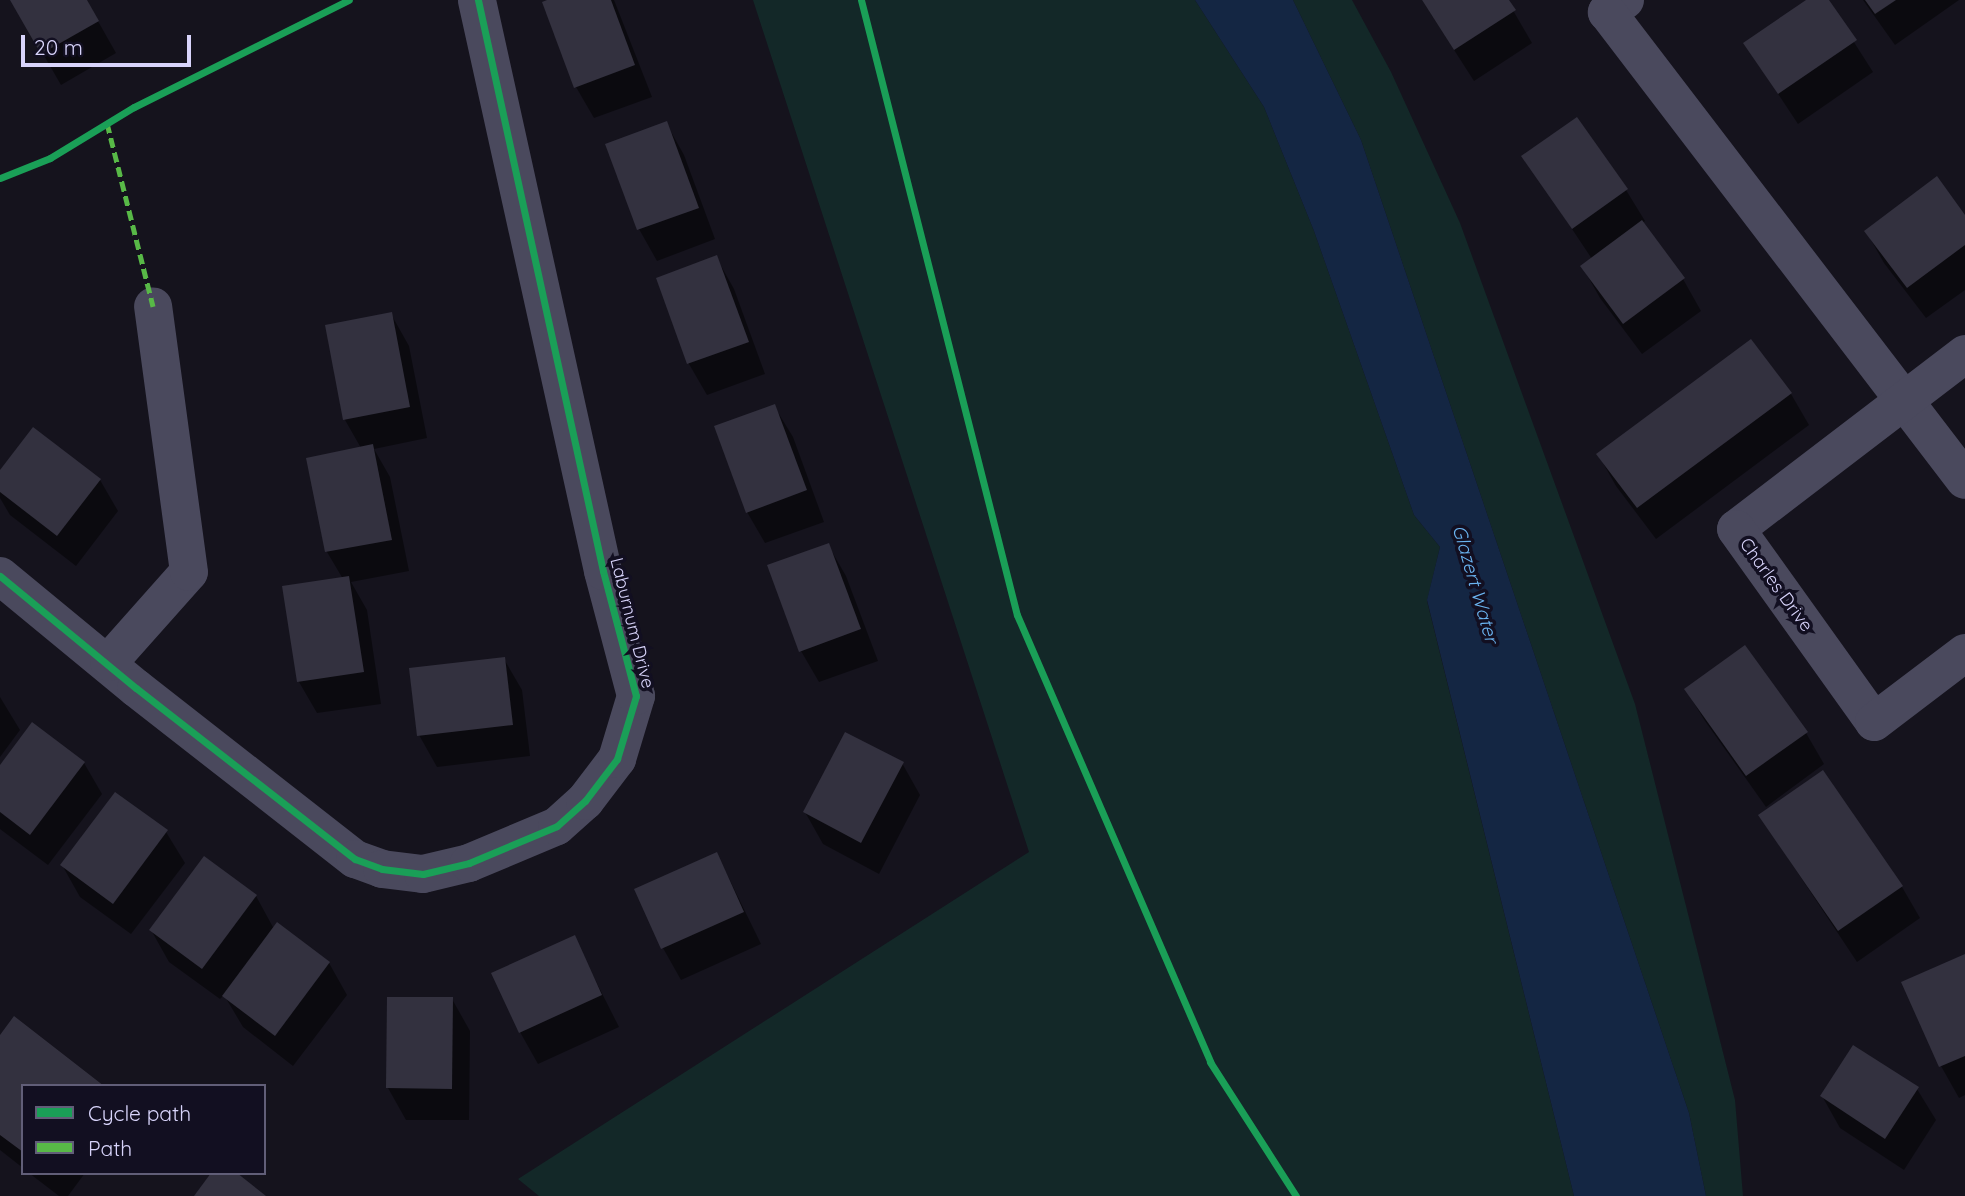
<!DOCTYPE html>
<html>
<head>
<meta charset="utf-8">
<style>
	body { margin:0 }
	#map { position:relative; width:1965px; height:1196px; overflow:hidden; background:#15131d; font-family:Quicksand,sans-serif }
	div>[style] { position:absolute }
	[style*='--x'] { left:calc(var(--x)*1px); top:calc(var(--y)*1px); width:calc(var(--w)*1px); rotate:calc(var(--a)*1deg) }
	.green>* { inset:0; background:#132828 }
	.water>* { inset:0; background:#142643 }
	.shadow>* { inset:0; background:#0007 }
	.building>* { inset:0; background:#33313f }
	.minor>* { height:38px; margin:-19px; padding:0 19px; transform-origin:19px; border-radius:19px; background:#4a495d }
	.quiet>* { height:5px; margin-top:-2.5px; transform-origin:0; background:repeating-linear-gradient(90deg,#58b947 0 10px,transparent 0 15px) }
	.cycleway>* { height:7px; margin:-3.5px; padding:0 3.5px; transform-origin:3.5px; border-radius:3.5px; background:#1a9f57 }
	span { translate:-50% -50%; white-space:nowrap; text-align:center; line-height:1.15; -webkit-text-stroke:7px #120f21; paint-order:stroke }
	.street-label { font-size:18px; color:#d8d4fb }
	.water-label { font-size:19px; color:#6bb5f2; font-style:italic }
	.legend { position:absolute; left:21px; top:1084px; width:245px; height:91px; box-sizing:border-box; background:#120f21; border:2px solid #615e78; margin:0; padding:9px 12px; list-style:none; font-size:21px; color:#d8d4fb }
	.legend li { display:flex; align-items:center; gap:14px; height:35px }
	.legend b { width:35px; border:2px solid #615e78 }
	.scale { position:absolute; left:21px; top:35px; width:170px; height:32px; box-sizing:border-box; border:4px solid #d8d4fb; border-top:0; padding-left:9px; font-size:21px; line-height:24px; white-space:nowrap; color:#d8d4fb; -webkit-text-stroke:5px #120f21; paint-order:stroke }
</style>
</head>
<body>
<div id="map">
	<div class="green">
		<div style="clip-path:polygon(753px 0,1195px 0,1264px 107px,1314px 231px,1414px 515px,1440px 547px,1427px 601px,1574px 1196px,539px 1196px,518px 1179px,1029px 852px)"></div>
		<div style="clip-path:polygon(1293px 0,1352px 0,1391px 72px,1460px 223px,1635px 704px,1735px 1100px,1743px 1196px,1706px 1196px,1689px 1113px,1361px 140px)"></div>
	</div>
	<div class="water">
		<div style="clip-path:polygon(1195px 0,1293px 0,1361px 140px,1689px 1113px,1706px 1196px,1574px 1196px,1427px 600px,1440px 547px,1414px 515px,1314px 231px,1264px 107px)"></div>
	</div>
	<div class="shadow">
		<div style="clip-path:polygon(12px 0,86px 0,116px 53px,61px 85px)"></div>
		<div style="clip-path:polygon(552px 0,614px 0,652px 97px,594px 118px,576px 87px)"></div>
		<div style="clip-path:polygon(1422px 0,1507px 0,1532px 43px,1474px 81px)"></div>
		<div style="clip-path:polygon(1809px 0,1827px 0,1873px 72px,1798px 124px,1745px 44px)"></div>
		<div style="clip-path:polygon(1863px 0,1959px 0,1895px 45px)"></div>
		<div style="clip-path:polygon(666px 123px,684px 155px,715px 239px,657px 261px,639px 229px)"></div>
		<div style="clip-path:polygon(1524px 157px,1626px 190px,1645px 221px,1642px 223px,1683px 279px,1701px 311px,1642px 354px,1600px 298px,1582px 266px,1592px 259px)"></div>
		<div style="clip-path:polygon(1965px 218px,1965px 290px,1926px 318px,1884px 263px,1866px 231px)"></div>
		<div style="clip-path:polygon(716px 257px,734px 289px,765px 374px,707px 395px,689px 364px,658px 279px)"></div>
		<div style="clip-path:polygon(391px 314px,409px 346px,427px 438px,374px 449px,390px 477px,409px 571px,351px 582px,367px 610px,381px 704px,317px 713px,299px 682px,343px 579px,327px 552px,308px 459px,361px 448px,345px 420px)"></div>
		<div style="clip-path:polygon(1751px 341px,1791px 394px,1809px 425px,1656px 539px,1616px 486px,1598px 454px)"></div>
		<div style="clip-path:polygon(774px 406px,793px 437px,824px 522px,765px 543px,747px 512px)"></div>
		<div style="clip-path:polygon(0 473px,100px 480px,118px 511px,76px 566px,10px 515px,0 498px)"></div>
		<div style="clip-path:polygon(828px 545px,846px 576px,878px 661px,819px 682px,801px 651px)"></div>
		<div style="clip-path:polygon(504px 659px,522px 690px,530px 756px,437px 767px,419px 735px)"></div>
		<div style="clip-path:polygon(1686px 690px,1806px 733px,1824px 764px,1766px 807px,1705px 721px)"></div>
		<div style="clip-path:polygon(0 697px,20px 730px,0 757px)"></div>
		<div style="clip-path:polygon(84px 763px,102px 794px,48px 865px,0 829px,0 768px)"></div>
		<div style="clip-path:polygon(902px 763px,920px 795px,879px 874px,823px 844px,805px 812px)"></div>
		<div style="clip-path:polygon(1760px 816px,1902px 887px,1920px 918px,1857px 962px)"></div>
		<div style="clip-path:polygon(166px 832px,185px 863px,131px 934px,80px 897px,62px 865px)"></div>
		<div style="clip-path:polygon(717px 854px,761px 944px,681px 980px,663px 948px)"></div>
		<div style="clip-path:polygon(256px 896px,274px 929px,329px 963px,347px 995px,293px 1066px,243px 1027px,224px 995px,220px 999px,169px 962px,151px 930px)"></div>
		<div style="clip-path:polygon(574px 938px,619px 1027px,538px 1064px,520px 1032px)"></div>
		<div style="clip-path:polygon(1965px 956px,1965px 1095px,1959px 1098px,1941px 1066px,1903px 983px)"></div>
		<div style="clip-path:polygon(452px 999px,470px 1031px,469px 1120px,406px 1120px,388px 1088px)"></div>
		<div style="clip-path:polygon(0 1038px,23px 1086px,23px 1168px,0 1150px)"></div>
		<div style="clip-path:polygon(1917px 1089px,1936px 1120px,1904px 1170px,1840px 1128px,1822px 1096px)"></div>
		<div style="clip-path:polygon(29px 1173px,85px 1173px,68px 1196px,59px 1196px)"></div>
	</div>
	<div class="building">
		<div style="clip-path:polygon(10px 0,87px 0,99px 21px,41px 54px)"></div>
		<div style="clip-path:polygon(547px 0,611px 0,635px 65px,574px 88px,542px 2px)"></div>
		<div style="clip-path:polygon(1422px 0,1509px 0,1516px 10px,1454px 50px)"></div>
		<div style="clip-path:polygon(1806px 0,1829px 0,1857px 40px,1778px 94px,1743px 43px)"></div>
		<div style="clip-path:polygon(1865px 0,1896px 0,1875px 14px)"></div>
		<div style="clip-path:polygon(1577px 117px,1628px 189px,1572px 229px,1521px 156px)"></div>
		<div style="clip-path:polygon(667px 121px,699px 208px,637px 230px,605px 144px)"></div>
		<div style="clip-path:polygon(1937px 176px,1965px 215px,1965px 245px,1907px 288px,1864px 231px)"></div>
		<div style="clip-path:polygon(1642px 220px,1685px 278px,1623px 324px,1580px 266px)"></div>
		<div style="clip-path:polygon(717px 255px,749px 342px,687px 364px,656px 278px)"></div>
		<div style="clip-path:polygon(392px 312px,410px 407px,343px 420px,325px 325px)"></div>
		<div style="clip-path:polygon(1751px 339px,1792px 393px,1637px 508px,1596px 454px)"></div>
		<div style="clip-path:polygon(775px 404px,807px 490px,746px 513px,714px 426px)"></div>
		<div style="clip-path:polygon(33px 427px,101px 479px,57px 536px,0 492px,0 470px)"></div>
		<div style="clip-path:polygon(373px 444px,392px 540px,325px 552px,306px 458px)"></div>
		<div style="clip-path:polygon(829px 543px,861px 629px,799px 652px,767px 565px)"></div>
		<div style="clip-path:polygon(349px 576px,364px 672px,297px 682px,282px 586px)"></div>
		<div style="clip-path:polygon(1745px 645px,1808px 732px,1746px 776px,1684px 689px)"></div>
		<div style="clip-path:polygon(505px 657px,513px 725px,417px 736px,409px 668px)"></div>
		<div style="clip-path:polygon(32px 722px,85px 762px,30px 835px,0 812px,0 765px)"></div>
		<div style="clip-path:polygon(845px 732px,904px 762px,861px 843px,803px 812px)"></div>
		<div style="clip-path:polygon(1823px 770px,1903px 886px,1838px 931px,1758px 815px)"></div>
		<div style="clip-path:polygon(115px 792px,168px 830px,113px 904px,60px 865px)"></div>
		<div style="clip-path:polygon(717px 852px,744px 912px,661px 949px,634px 889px)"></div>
		<div style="clip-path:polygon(204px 856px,257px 895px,202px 969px,149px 930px)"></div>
		<div style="clip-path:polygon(277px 922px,330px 962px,275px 1036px,222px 996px)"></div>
		<div style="clip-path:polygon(575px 935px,602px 995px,519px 1033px,491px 973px)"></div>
		<div style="clip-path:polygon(1965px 954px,1965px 1056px,1939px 1067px,1901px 982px)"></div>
		<div style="clip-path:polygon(387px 997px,453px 997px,452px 1089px,386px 1088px)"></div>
		<div style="clip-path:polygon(14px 1016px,104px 1086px,23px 1086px,23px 1152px,0 1135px,0 1035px)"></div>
		<div style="clip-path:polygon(1853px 1045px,1919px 1087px,1885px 1139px,1820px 1096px)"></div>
		<div style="clip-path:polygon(211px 1173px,237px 1173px,266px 1196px,194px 1196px)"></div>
	</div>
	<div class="minor">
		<div style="--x:1625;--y:0;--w:22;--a:146"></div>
		<div style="--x:1607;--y:12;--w:589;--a:52.59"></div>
		<div style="--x:1965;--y:354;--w:288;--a:142.6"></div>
		<div style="--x:1736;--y:529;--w:237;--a:54.4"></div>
		<div style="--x:1874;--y:722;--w:114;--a:-37.2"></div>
		<div style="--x:0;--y:576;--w:176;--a:39.5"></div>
		<div style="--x:136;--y:688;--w:278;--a:38"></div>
		<div style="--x:355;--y:859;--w:29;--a:20"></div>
		<div style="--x:382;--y:869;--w:41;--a:7"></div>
		<div style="--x:423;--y:874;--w:47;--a:-13.4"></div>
		<div style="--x:469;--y:863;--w:95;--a:-22.8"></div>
		<div style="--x:557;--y:826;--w:38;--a:-42"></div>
		<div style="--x:585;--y:801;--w:53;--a:-52.7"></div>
		<div style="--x:617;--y:759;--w:66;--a:-73.2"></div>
		<div style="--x:636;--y:696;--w:129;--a:-104.8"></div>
		<div style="--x:603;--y:571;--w:584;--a:-102.46"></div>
		<div style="--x:109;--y:662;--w:120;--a:-48.4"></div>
		<div style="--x:189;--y:572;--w:268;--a:-97.7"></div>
	</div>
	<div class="quiet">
		<div style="--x:107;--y:123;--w:189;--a:75.9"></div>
	</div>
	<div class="cycleway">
		<div style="--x:861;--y:0;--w:634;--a:75.77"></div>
		<div style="--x:1017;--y:615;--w:487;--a:66.6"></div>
		<div style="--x:1210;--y:1062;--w:159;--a:57.3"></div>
		<div style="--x:0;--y:178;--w:54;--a:-21.8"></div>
		<div style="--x:50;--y:158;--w:98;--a:-31.3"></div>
		<div style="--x:134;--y:107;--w:240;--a:-26.5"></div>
		<div style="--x:0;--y:576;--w:176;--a:39.5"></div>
		<div style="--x:136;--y:688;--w:278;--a:38"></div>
		<div style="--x:355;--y:859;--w:29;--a:20"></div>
		<div style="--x:382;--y:869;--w:41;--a:7"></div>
		<div style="--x:423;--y:874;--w:47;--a:-13.4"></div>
		<div style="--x:469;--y:863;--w:95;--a:-22.8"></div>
		<div style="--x:557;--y:826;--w:38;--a:-42"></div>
		<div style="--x:585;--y:801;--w:53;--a:-52.7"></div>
		<div style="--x:617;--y:759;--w:66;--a:-73.2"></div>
		<div style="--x:636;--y:696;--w:129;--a:-104.8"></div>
		<div style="--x:603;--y:571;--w:585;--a:-102.35"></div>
	</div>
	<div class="street-label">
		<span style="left:1776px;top:585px;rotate:54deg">Charles Drive</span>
		<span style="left:632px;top:623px;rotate:76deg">Laburnum Drive</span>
	</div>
	<div class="water-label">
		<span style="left:1475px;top:584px;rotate:74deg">Glazert Water</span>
	</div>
	<ul class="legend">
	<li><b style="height:9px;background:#1a9f57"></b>Cycle path</li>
	<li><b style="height:9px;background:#58b947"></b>Path</li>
	</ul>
	<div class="scale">20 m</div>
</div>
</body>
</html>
